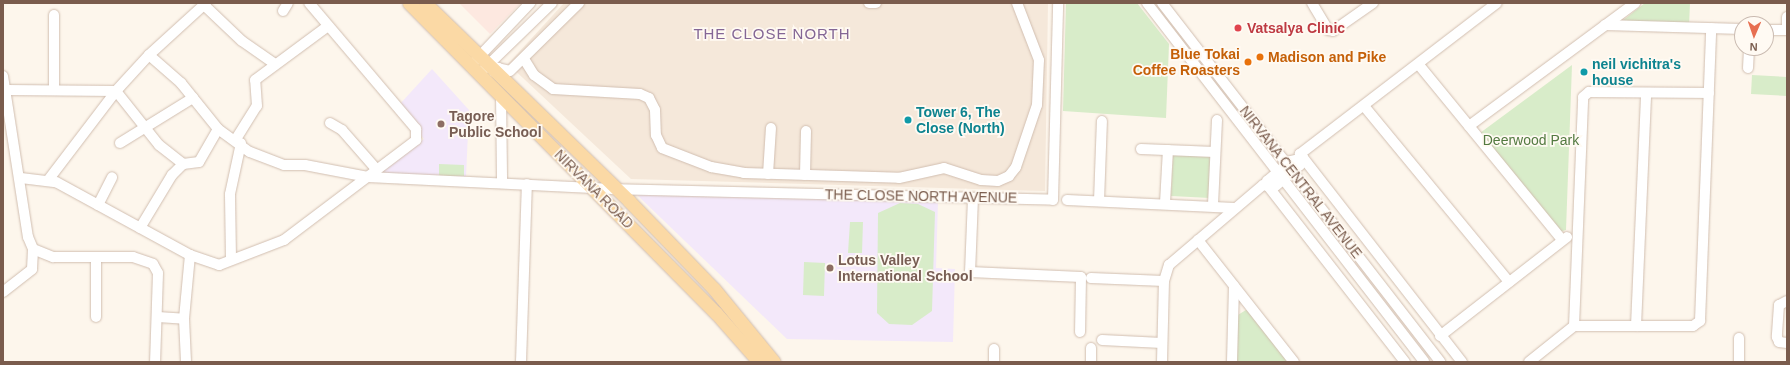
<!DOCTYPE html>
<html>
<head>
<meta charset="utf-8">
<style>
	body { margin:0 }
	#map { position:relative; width:1790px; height:365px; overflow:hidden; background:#fdf6ec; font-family:Arial,sans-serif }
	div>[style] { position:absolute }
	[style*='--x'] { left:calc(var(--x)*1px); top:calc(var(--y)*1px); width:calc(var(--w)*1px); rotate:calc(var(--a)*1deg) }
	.residential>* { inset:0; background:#f5e8da }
	.commercial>* { inset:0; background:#fde8e0 }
	.education>* { inset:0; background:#f3e8fa }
	.green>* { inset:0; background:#d8ecc9 }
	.roads { filter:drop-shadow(0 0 1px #d1beb0) drop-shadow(0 0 1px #d1beb0) }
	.minor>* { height:10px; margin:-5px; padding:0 5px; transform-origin:5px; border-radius:5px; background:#fff }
	.major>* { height:13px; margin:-6.5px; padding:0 6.5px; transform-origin:6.5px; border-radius:6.5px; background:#fbd9a5 }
	.dots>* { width:11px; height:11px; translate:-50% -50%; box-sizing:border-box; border:2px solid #fffaf3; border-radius:50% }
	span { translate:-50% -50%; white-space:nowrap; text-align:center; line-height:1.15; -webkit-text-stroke:3.5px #fffaf3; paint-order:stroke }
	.health-label { font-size:14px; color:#be3a42; font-weight:700 }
	.left { translate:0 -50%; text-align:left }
	.food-label { font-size:14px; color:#c56008; font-weight:700 }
	.right { translate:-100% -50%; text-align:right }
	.culture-label { font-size:14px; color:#0d838f; font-weight:700 }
	.education-label { font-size:14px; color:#785e54; font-weight:700 }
	.park-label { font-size:14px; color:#537a41 }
	.street-label { font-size:14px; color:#7a5c4d }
	.neighbourhood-label { font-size:15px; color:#846695; letter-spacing:1px }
	.frame { position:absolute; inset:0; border:4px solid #7a5c4d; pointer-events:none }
	.north { position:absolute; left:1734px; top:16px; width:40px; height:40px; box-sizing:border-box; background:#fffaf3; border:1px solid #cabbb1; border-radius:50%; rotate:182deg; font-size:11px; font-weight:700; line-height:16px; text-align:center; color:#7a5c4d }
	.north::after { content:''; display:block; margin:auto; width:14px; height:18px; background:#e76f51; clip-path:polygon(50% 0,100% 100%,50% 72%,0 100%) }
</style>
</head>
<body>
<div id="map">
	<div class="residential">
		<div style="clip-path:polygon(564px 3px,1048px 3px,1045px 191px,631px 179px,508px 64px)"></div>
	</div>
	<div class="commercial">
		<div style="clip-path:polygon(459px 3px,521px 3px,490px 34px)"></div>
	</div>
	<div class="education">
		<div style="clip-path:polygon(432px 69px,469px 110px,466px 177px,383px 174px,383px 170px,424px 139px,399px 105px)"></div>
		<div style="clip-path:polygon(636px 194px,938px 202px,936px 268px,955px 269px,953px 342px,787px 339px)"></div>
	</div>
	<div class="green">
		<div style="clip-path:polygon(1066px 3px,1137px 3px,1169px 44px,1166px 118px,1063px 111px)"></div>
		<div style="clip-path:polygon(1645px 3px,1690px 3px,1689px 26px,1622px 21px)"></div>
		<div style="clip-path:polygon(1572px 65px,1566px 230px,1559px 232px,1480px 133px)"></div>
		<div style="clip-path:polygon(1752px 75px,1787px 77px,1787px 96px,1751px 94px)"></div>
		<div style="clip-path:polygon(1173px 155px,1212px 157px,1210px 198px,1171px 196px)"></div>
		<div style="clip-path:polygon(439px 164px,464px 165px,464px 176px,439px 176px)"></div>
		<div style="clip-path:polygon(900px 203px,918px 204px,935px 212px,932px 311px,912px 325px,889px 324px,877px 313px,878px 213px)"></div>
		<div style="clip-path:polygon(850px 222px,863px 222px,862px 253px,848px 253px)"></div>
		<div style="clip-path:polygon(804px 262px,825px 263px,824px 296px,803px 295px)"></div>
		<div style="clip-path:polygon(1249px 308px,1291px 362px,1236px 362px,1238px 315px)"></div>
	</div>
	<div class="roads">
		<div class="minor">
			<div style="--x:869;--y:3;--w:7;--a:0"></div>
			<div style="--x:1147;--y:3;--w:453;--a:52.3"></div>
			<div style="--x:1162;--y:3;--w:454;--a:52.2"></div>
			<div style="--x:1312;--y:3;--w:31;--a:59"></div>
			<div style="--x:1328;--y:30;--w:5;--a:11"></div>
			<div style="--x:1333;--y:31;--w:49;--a:-35"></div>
			<div style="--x:204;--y:5;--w:52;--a:43.5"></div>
			<div style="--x:242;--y:41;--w:40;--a:34.9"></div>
			<div style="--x:283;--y:11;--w:9;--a:-58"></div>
			<div style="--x:54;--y:15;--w:75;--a:90"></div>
			<div style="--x:1605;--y:25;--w:137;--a:1.7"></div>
			<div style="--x:1766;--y:30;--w:21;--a:0"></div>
			<div style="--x:1787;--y:30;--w:13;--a:-90"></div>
			<div style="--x:149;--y:55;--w:43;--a:41.2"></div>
			<div style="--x:181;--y:83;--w:59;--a:51.2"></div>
			<div style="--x:218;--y:129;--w:39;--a:36"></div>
			<div style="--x:250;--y:152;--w:36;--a:21"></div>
			<div style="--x:284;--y:165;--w:21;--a:0"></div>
			<div style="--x:305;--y:165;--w:64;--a:10.8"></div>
			<div style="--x:368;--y:177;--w:245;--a:2.8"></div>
			<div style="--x:613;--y:189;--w:440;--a:1.4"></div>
			<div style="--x:1053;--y:200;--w:197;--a:-88.5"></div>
			<div style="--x:524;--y:59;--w:19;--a:58"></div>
			<div style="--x:534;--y:75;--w:24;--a:36"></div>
			<div style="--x:553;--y:89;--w:87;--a:3.3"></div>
			<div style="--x:640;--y:94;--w:10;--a:24"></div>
			<div style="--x:649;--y:98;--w:13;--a:63"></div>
			<div style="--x:655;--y:110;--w:25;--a:88"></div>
			<div style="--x:656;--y:135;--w:14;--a:65"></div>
			<div style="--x:662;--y:148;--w:53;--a:21.2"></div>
			<div style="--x:711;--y:167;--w:34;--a:10"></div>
			<div style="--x:744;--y:173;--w:155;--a:1.8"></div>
			<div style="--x:899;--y:178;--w:46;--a:-12.5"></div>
			<div style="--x:944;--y:168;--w:39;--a:18"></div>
			<div style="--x:981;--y:180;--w:17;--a:3"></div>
			<div style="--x:998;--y:181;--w:12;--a:-24"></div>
			<div style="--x:1009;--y:176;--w:11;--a:-52"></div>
			<div style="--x:1016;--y:167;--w:65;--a:-71.3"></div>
			<div style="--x:1037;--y:105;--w:45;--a:-87.5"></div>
			<div style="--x:1039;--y:60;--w:61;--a:-111.1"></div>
			<div style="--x:476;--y:60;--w:79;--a:-46.5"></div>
			<div style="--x:1419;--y:65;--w:226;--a:50.7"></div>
			<div style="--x:1748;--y:68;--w:20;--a:-87"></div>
			<div style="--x:483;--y:70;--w:96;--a:-44.2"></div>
			<div style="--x:494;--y:72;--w:6;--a:-45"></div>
			<div style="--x:498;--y:68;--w:12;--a:14"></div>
			<div style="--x:510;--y:71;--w:97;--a:-44.6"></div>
			<div style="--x:3;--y:76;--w:163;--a:81.2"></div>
			<div style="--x:28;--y:237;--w:13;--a:67"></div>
			<div style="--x:33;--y:249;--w:22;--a:22"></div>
			<div style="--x:53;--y:257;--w:80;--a:0"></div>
			<div style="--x:133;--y:257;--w:21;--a:19"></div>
			<div style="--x:153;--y:264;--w:10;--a:61"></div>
			<div style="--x:158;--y:273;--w:89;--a:91.9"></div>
			<div style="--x:7;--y:90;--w:109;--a:0.5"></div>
			<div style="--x:116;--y:91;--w:69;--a:51.5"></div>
			<div style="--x:159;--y:145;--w:31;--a:38"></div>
			<div style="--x:501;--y:95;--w:88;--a:89.3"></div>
			<div style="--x:1364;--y:106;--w:228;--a:50.5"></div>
			<div style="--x:330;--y:123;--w:14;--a:30"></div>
			<div style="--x:342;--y:130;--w:53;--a:48.8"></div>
			<div style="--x:1469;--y:126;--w:207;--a:-36.5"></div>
			<div style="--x:236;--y:139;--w:39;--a:-58"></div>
			<div style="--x:257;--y:106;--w:26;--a:-94"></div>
			<div style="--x:255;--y:80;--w:91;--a:-36.5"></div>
			<div style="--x:120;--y:143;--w:86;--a:-31.7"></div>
			<div style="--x:1141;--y:149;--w:74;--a:2.3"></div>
			<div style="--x:768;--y:174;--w:46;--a:-86.3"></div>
			<div style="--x:805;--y:175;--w:44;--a:-88.7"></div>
			<div style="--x:21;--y:178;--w:35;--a:7"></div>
			<div style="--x:56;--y:182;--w:153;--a:28.6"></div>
			<div style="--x:190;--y:255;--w:64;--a:95.4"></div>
			<div style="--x:184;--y:319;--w:43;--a:87.3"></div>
			<div style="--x:49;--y:179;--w:111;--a:-52.7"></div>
			<div style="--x:116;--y:91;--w:49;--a:-47.5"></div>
			<div style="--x:149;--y:55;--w:77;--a:-42.4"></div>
			<div style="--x:973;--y:198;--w:74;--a:92.3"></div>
			<div style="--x:970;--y:272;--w:111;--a:2.6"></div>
			<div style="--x:1081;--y:277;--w:55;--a:91"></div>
			<div style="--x:1067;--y:200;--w:168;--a:2.7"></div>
			<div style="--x:1099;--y:201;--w:80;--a:-87.9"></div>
			<div style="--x:1165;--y:203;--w:53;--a:-86.8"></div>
			<div style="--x:98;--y:205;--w:31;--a:-63"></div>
			<div style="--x:1213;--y:205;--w:85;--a:-87.3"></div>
			<div style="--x:140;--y:228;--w:62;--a:-58.9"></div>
			<div style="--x:172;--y:175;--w:16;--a:-45"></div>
			<div style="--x:183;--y:164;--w:16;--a:-7"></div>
			<div style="--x:199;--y:162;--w:38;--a:-60"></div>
			<div style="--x:1198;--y:240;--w:155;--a:51.8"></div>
			<div style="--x:190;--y:255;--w:31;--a:19"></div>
			<div style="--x:219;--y:265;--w:70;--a:-21"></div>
			<div style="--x:284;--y:240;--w:166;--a:-37.1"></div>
			<div style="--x:416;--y:140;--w:11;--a:-90"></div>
			<div style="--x:416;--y:129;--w:165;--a:-130.3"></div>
			<div style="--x:231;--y:259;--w:65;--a:-90.9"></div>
			<div style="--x:230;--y:194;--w:52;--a:-77.8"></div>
			<div style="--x:1091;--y:278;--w:73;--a:2.4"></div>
			<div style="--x:3;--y:292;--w:37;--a:-38"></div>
			<div style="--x:32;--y:269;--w:20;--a:-87"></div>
			<div style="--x:1787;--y:301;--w:9;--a:153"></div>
			<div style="--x:1779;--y:305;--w:32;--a:94"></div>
			<div style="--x:1777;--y:337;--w:5;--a:68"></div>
			<div style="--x:1779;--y:342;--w:8;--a:7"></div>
			<div style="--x:96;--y:317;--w:60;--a:-90"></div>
			<div style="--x:158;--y:317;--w:26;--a:4"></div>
			<div style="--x:1574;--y:326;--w:229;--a:-87.7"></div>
			<div style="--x:1583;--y:97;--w:8;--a:-40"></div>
			<div style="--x:1589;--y:92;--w:120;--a:0.5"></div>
			<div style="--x:1636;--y:326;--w:232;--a:-87.5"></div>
			<div style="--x:1440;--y:336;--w:161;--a:-37.9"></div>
			<div style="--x:1102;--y:340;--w:60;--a:2.9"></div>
			<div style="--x:521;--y:362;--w:178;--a:-88.1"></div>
			<div style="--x:994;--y:362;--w:13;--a:-90"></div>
			<div style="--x:1091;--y:362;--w:14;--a:-90"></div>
			<div style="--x:1162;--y:362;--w:81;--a:-88.6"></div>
			<div style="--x:1164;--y:281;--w:17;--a:-73"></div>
			<div style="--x:1169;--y:265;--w:123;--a:-40.4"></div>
			<div style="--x:1263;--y:185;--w:5;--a:11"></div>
			<div style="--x:1268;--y:186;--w:5;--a:22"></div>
			<div style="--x:1273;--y:188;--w:14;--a:-39"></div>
			<div style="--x:1284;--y:179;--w:21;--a:-41"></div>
			<div style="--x:1300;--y:165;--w:8;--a:-67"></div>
			<div style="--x:1303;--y:158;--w:12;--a:166"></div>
			<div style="--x:1291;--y:161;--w:31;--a:140"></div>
			<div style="--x:1267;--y:181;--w:5;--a:79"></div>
			<div style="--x:1268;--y:186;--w:223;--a:52.1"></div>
			<div style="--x:1232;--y:362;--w:76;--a:-88.5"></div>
			<div style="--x:1462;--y:362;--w:264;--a:-127.9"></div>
			<div style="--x:1300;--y:154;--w:248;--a:-37.5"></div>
			<div style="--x:1529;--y:362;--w:58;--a:-38.7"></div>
			<div style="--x:1574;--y:326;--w:119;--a:0"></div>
			<div style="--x:1693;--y:326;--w:9;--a:-36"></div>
			<div style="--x:1700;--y:321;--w:293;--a:-87.8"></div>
			<div style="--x:1739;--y:362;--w:24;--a:-90"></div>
		</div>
		<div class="major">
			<div style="--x:409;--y:3;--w:436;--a:45.3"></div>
			<div style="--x:716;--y:313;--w:65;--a:48.7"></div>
			<div style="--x:425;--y:3;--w:284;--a:44.1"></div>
			<div style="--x:629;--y:201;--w:122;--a:46"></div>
			<div style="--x:714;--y:289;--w:94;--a:50.6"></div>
		</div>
	</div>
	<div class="dots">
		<div style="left:1238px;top:28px;background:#e0444e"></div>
		<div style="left:1260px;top:57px;background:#e8710a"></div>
		<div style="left:1248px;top:62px;background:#e8710a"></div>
		<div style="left:1584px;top:72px;background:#0f9aa8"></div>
		<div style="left:908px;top:120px;background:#0f9aa8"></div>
		<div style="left:441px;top:124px;background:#8d6e63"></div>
		<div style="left:830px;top:268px;background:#8d6e63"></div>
	</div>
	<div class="health-label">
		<span class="left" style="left:1247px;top:28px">Vatsalya Clinic</span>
	</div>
	<div class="food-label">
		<span class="right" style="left:1240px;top:62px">Blue Tokai<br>Coffee Roasters</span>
		<span class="left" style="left:1268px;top:57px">Madison and Pike</span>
	</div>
	<div class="culture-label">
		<span class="left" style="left:1592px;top:72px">neil vichitra's<br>house</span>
		<span class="left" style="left:916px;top:120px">Tower 6, The<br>Close (North)</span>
	</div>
	<div class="education-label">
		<span class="left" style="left:449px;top:124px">Tagore<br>Public School</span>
		<span class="left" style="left:838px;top:268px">Lotus Valley<br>International School</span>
	</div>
	<div class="park-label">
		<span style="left:1531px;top:140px">Deerwood Park</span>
	</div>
	<div class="street-label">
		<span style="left:1301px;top:182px;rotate:52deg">NIRVANA CENTRAL AVENUE</span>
		<span style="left:594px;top:189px;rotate:45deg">NIRVANA ROAD</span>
		<span style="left:921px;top:196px;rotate:1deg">THE CLOSE NORTH AVENUE</span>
	</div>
	<div class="neighbourhood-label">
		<span style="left:772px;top:34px">THE CLOSE NORTH</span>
	</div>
	<div class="frame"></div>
	<div class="north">N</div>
</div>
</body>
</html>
